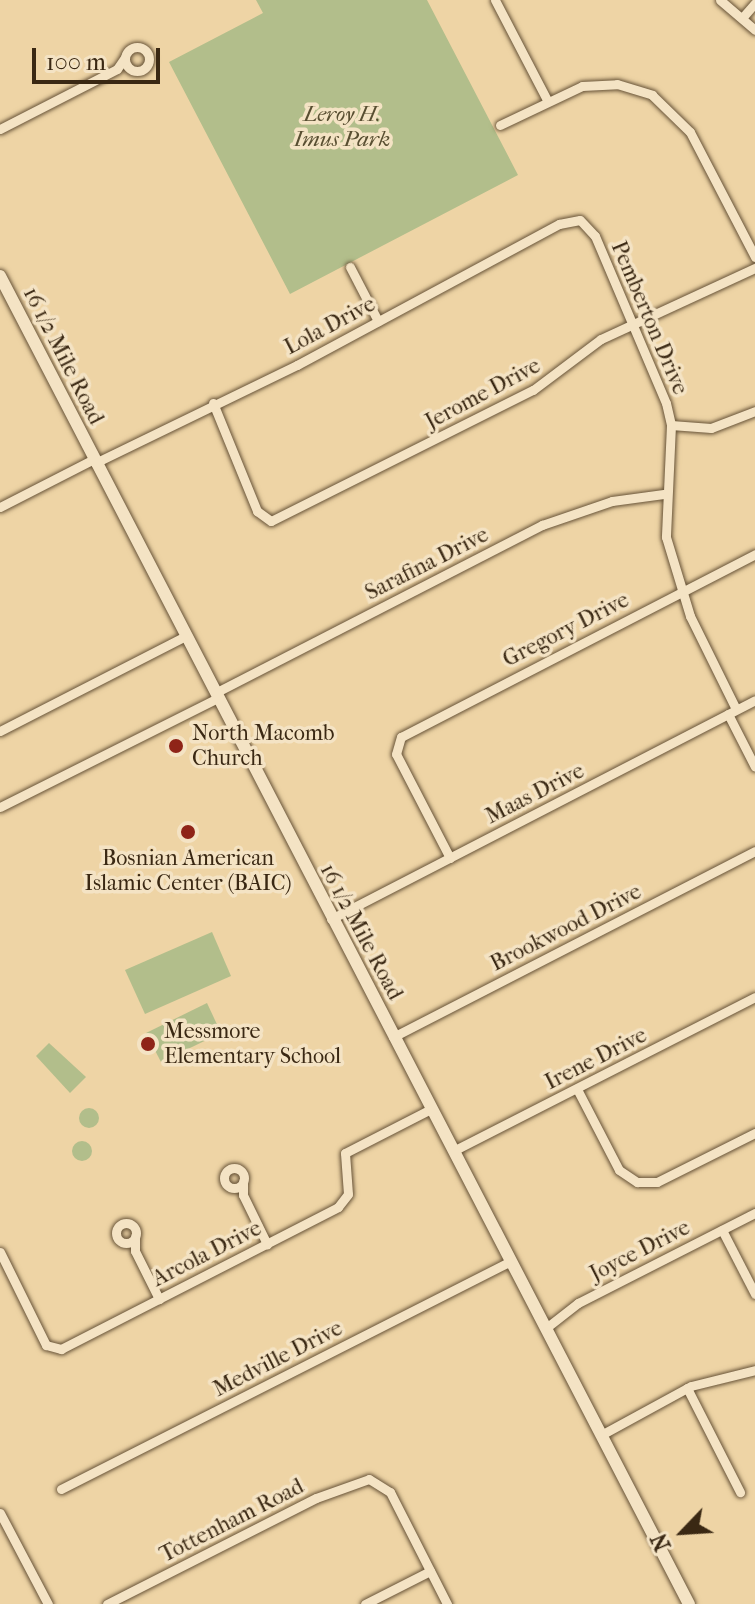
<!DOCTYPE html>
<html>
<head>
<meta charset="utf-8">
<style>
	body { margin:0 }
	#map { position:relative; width:755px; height:1604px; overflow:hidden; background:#eed4a5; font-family:"IM FELL French Canon",serif }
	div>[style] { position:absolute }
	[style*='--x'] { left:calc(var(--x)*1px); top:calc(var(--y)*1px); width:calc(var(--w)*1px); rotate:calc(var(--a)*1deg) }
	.green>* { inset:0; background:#b2be8b }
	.round { border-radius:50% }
	.roads { filter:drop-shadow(0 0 2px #675338) drop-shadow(0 0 2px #675338) }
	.minor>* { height:9px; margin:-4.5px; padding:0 4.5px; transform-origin:4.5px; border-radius:4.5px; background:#f4e3c4 }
	.minor>.ring { margin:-4.5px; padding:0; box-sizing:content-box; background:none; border:9px solid #f4e3c4; border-radius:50% }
	.tertiary>* { height:12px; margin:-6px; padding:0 6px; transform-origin:6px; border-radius:6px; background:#f4e3c4 }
	.dots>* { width:22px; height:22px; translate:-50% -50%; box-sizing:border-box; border:4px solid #f4e3c4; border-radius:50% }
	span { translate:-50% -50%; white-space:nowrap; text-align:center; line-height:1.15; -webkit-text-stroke:7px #f4e3c4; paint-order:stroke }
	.park-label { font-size:22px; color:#584e31; font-style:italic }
	.street-label { font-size:22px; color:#3a2813 }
	.poi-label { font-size:22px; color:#3a2813 }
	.left { translate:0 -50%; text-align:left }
	.north { position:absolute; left:643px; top:1492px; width:80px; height:80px; -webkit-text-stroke:6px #f4e3c4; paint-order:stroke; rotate:245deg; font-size:22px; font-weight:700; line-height:32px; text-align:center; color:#3a2813 }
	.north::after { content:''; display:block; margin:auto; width:28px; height:36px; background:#3a2813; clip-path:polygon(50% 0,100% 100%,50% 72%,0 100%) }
	.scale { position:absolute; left:32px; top:48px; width:128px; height:36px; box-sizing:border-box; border:4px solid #3a2813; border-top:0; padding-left:10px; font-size:24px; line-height:28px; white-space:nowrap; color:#3a2813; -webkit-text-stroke:6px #f4e3c4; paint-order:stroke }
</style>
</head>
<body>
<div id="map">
	<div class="green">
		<div style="clip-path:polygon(256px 0,427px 0,518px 175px,290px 294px,169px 62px,263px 13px)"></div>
		<div style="clip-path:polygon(212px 932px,231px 976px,145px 1014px,125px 970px)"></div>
		<div style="clip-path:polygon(207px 1003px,221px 1033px,161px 1062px,146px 1033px)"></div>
		<div style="clip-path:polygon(49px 1043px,86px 1077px,70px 1093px,36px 1056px)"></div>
		<div class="round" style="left:79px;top:1108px;width:20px;height:20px"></div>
		<div class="round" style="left:72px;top:1141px;width:20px;height:20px"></div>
	</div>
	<div class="roads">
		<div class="minor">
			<div style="--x:495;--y:0;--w:113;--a:62.5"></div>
			<div style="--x:720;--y:0;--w:46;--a:40.6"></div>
			<div style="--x:742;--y:18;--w:20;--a:-49"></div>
			<div class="ring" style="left:125px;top:47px;width:15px;height:15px"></div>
			<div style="--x:500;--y:125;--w:91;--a:-25.4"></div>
			<div style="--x:582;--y:86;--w:35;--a:-3"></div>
			<div style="--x:617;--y:84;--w:37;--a:17"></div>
			<div style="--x:652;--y:95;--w:53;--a:44.2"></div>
			<div style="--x:690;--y:132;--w:141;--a:62.5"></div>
			<div style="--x:0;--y:129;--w:131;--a:-27.1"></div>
			<div style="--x:117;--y:69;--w:14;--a:-56"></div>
			<div style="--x:350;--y:267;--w:61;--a:62.6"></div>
			<div style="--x:213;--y:403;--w:117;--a:67.8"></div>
			<div style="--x:257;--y:511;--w:17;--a:36"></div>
			<div style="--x:271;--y:521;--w:293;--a:-26.6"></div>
			<div style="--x:533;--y:390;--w:85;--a:-36.9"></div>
			<div style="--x:601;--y:339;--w:170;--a:-24.8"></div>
			<div style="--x:671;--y:425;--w:40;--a:4.3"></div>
			<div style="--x:711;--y:428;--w:47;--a:-21.1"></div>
			<div style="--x:95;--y:463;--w:225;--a:-25.9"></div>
			<div style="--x:297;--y:365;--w:298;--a:-28.3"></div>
			<div style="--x:559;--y:224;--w:21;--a:-11"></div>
			<div style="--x:580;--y:220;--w:22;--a:47"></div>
			<div style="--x:595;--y:236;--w:181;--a:67"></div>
			<div style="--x:666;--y:403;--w:23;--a:77"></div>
			<div style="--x:671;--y:425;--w:112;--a:92.6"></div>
			<div style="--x:666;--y:537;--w:83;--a:73.1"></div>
			<div style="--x:690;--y:616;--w:104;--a:63.7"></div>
			<div style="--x:0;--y:507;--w:106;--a:-27.1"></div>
			<div style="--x:215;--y:693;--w:368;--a:-27.2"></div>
			<div style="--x:542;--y:525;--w:74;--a:-18.9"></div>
			<div style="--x:612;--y:501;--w:52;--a:-7.7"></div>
			<div style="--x:728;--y:714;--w:59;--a:63"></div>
			<div style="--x:0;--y:731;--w:209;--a:-27.1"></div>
			<div style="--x:0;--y:807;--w:244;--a:-26.6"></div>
			<div style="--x:450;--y:858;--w:117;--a:-117.4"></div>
			<div style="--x:396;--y:754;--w:18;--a:-74"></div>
			<div style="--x:401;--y:737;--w:399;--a:-27.3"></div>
			<div style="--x:331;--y:919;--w:477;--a:-27.3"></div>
			<div style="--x:393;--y:1037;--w:407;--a:-27.2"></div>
			<div style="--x:577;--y:1089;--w:91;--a:62.6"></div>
			<div style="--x:619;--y:1170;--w:22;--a:34"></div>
			<div style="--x:637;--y:1182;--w:20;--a:0"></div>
			<div style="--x:657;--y:1182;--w:110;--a:-26.6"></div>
			<div style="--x:453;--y:1151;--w:339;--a:-27"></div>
			<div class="ring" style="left:224px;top:1168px;width:11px;height:11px"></div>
			<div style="--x:243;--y:1182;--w:13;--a:90"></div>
			<div style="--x:243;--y:1195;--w:55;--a:63.9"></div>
			<div class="ring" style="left:116px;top:1223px;width:11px;height:11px"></div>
			<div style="--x:722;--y:1230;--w:72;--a:62.7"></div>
			<div style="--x:135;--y:1237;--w:14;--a:90"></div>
			<div style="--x:135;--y:1251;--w:54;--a:63.4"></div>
			<div style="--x:0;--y:1252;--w:104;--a:63.7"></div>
			<div style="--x:46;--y:1345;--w:16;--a:15"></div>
			<div style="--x:61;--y:1349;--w:311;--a:-27.1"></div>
			<div style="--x:338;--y:1207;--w:16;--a:-52"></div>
			<div style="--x:348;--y:1194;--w:41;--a:-94.2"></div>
			<div style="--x:345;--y:1153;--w:97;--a:-27.1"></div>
			<div style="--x:546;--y:1328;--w:41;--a:-38"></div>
			<div style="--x:578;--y:1303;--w:199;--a:-27"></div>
			<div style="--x:687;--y:1388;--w:117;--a:63"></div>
			<div style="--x:601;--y:1435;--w:102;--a:-28.6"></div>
			<div style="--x:691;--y:1386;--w:66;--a:-14"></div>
			<div style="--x:61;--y:1489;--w:504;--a:-26.87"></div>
			<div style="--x:0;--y:1513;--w:103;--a:62.2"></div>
			<div style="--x:107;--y:1604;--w:234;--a:-26.9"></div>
			<div style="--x:316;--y:1498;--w:56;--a:-19.7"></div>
			<div style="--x:369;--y:1479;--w:25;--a:32"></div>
			<div style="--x:390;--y:1492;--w:126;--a:63"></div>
			<div style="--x:365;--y:1604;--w:73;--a:-26.9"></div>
		</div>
		<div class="tertiary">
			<div style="--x:0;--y:276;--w:1496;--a:62.58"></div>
		</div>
	</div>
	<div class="dots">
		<div style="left:176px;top:746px;background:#8f2418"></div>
		<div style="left:188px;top:832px;background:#8f2418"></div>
		<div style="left:148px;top:1044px;background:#8f2418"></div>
	</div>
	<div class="park-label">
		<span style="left:342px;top:127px">Leroy H.<br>Imus Park</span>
	</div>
	<div class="street-label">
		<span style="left:649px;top:318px;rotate:67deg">Pemberton Drive</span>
		<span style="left:330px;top:326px;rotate:-28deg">Lola Drive</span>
		<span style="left:63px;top:356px;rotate:63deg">16 1/2 Mile Road</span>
		<span style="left:483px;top:394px;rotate:-28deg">Jerome Drive</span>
		<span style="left:427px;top:564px;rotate:-27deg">Sarafina Drive</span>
		<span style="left:566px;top:630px;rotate:-27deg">Gregory Drive</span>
		<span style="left:535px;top:794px;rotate:-27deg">Maas Drive</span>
		<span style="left:566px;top:928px;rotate:-27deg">Brookwood Drive</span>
		<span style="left:361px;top:932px;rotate:62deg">16 1/2 Mile Road</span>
		<span style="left:596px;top:1059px;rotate:-27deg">Irene Drive</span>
		<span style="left:640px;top:1251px;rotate:-27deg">Joyce Drive</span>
		<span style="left:207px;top:1254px;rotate:-27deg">Arcola Drive</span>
		<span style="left:278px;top:1359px;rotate:-27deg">Medville Drive</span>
		<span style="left:232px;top:1521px;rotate:-27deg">Tottenham Road</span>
	</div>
	<div class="poi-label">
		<span class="left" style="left:192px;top:746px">North Macomb<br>Church</span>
		<span style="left:188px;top:871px">Bosnian American<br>Islamic Center (BAIC)</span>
		<span class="left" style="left:164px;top:1044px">Messmore<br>Elementary School</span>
	</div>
	<div class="north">N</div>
	<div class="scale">100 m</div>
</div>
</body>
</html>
